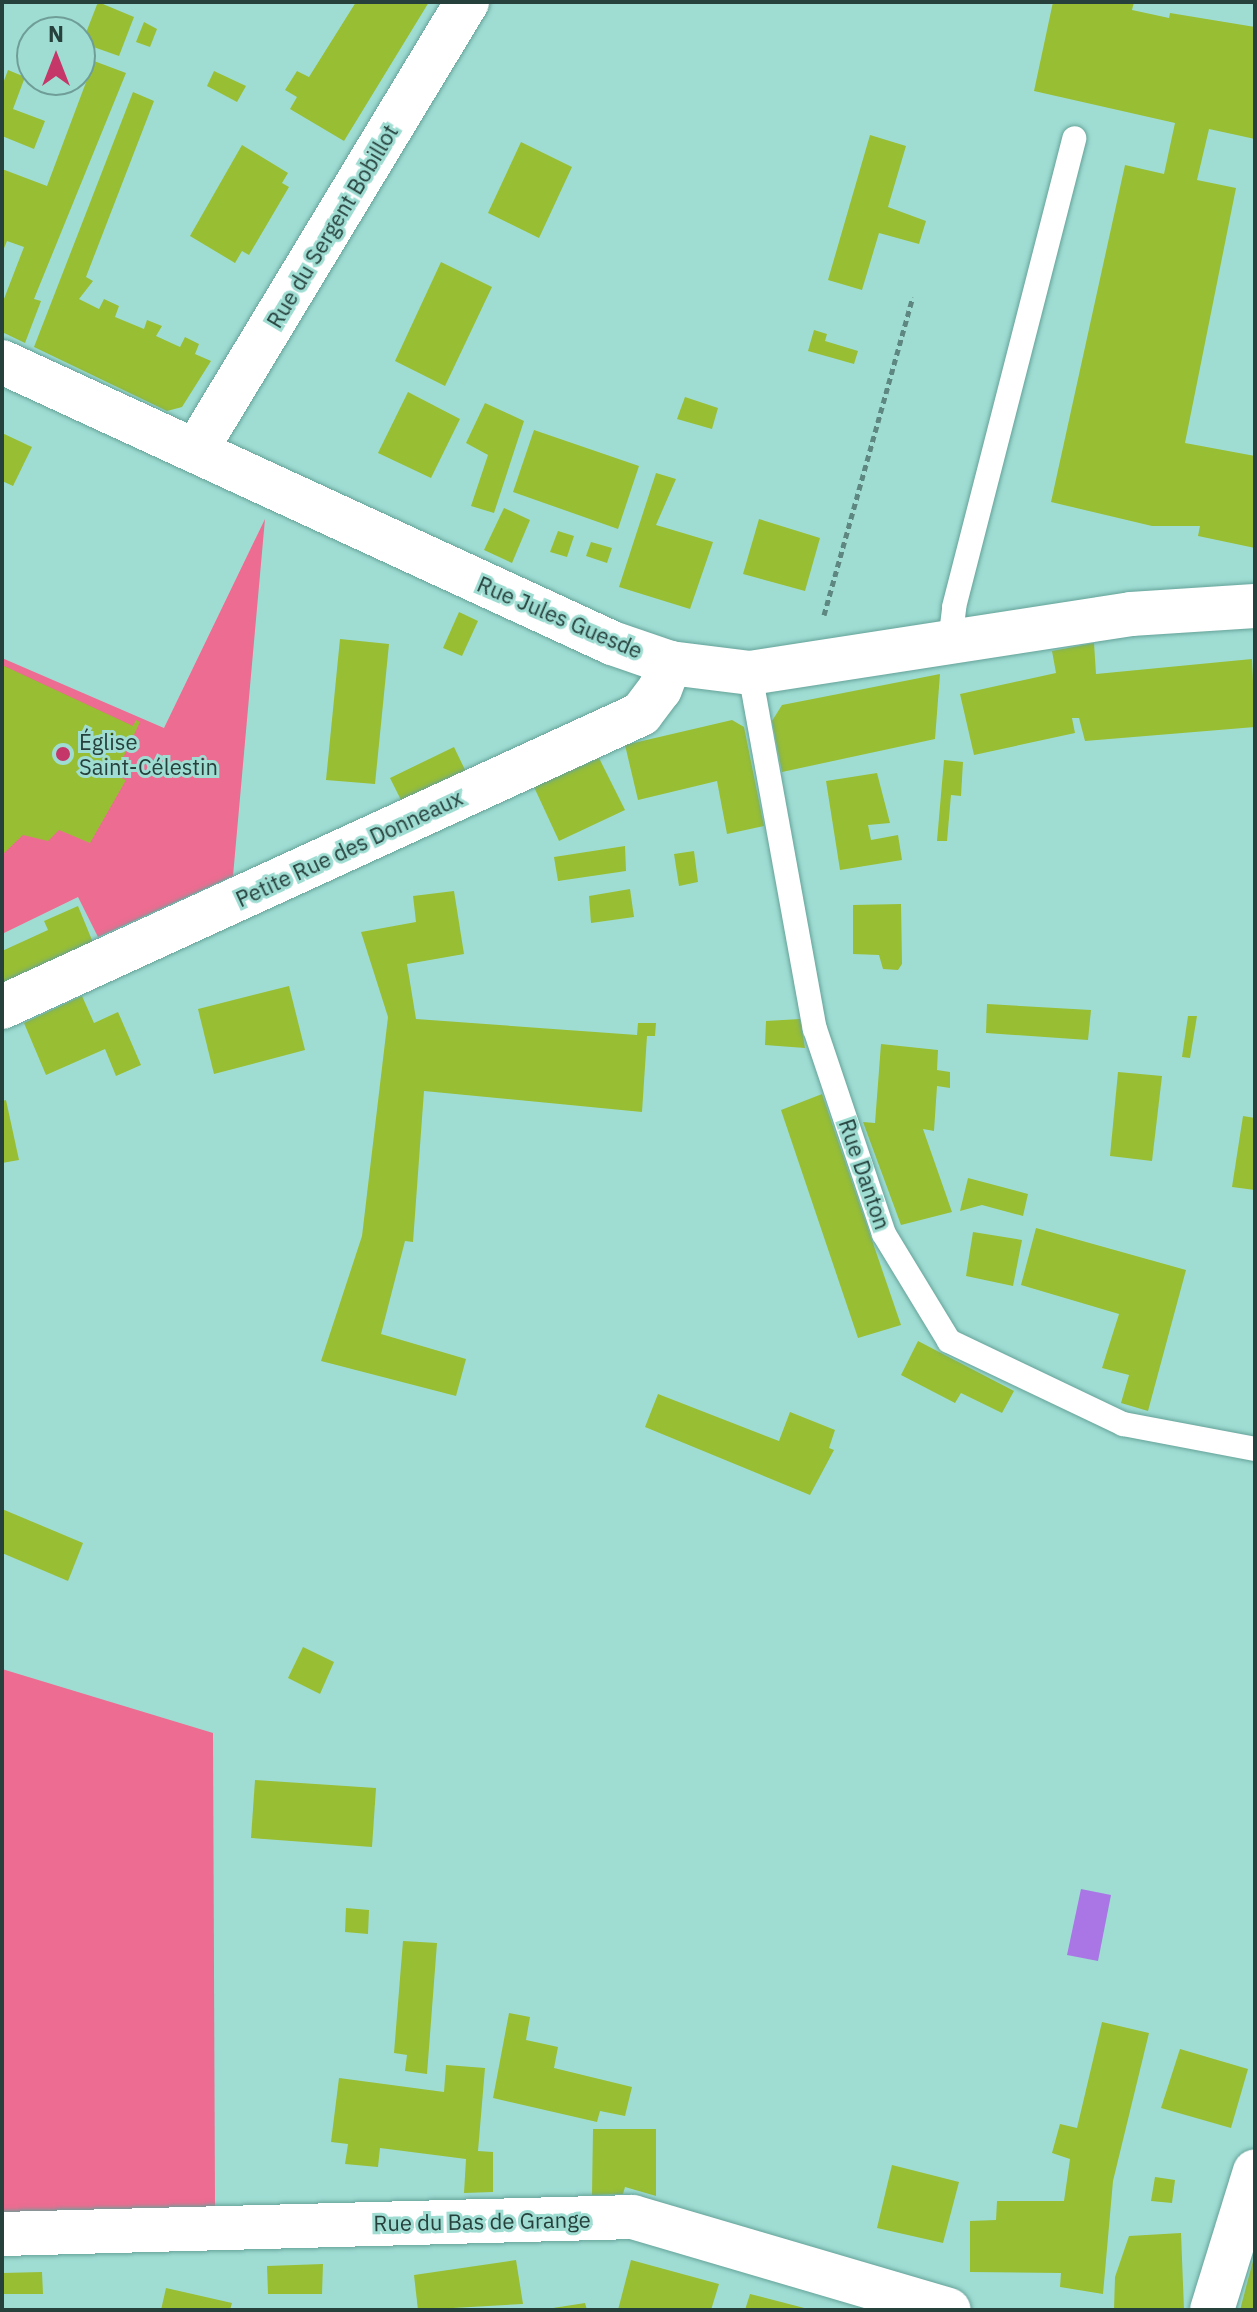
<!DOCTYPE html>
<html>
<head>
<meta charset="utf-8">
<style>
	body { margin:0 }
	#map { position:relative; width:1257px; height:2312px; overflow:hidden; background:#9fddd3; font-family:"IBM Plex Sans",sans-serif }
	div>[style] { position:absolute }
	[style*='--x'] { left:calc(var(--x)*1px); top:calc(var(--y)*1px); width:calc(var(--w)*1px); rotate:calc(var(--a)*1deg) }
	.green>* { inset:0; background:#ed6c91 }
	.water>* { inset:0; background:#aa76e5 }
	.building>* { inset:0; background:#98be34 }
	.path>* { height:5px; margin-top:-2.5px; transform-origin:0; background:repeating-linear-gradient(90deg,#5d8780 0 6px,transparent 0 10px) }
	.roads { filter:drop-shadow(0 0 2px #65a299) drop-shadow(0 0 2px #65a299) }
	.lane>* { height:24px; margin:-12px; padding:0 12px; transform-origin:12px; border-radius:12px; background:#fff }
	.street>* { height:44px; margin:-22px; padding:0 22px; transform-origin:22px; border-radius:22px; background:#fff }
	.dots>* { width:22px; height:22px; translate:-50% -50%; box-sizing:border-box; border:4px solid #9fddd3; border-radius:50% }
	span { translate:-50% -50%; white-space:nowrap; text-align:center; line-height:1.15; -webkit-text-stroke:6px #9fddd3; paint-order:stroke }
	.street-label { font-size:22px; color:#26403c }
	.poi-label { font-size:22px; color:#26403c }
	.left { translate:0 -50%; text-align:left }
	.frame { position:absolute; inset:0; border:4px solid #26403c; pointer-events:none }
	.north { position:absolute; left:16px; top:16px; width:80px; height:80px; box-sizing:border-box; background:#9fddd3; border:2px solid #6f9e97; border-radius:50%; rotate:0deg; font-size:22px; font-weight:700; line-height:32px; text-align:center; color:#26403c }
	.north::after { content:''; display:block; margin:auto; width:28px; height:36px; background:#c43768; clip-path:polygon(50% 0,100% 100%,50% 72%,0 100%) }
</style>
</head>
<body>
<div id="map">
	<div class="green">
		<div style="clip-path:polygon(265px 519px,233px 876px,98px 937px,78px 897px,2px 934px,2px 658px,164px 728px)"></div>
		<div style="clip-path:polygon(2px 1669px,213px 1733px,215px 2207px,2px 2213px)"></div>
	</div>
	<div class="water">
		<div style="clip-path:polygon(1081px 1889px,1111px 1895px,1098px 1961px,1067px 1955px)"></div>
	</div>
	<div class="building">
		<div style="clip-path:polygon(98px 2px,134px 17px,119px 56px,82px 43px)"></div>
		<div style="clip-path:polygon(356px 2px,429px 2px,344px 141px,290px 109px,297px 97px,285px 90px,297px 71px,309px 77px)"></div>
		<div style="clip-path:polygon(1053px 2px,1134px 2px,1132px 10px,1169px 18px,1170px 13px,1255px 27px,1255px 139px,1209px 129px,1197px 180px,1236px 188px,1185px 443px,1255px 456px,1255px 548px,1198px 536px,1200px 526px,1152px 526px,1051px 502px,1125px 165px,1164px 174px,1175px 123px,1034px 91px)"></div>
		<div style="clip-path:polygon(144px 22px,157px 29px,150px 47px,136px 42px)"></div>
		<div style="clip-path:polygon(94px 61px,126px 73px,34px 299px,41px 301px,25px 343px,2px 332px,2px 304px,24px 247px,7px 241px,2px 253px,2px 169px,47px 186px)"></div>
		<div style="clip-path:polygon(8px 70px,25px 77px,13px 109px,45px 121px,34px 149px,2px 136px,2px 86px)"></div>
		<div style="clip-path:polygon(214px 71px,246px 86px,237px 102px,207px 86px)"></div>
		<div style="clip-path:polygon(133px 92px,154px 101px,86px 277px,93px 281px,79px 299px,99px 309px,104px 299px,119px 306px,115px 317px,144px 329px,147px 320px,162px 326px,156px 336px,180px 347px,185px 337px,199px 344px,195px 354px,211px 361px,182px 407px,167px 411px,34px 347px)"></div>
		<div style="clip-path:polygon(870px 135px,906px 146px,888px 207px,926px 221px,919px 244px,879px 233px,862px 290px,828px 280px)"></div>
		<div style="clip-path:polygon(521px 142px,572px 167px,539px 238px,488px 213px)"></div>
		<div style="clip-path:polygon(242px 145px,288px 173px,282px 183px,289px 187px,249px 255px,242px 251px,235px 263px,190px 236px)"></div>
		<div style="clip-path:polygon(441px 262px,492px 287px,445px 386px,395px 361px)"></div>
		<div style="clip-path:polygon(814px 330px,827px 334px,825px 341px,858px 351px,854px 364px,808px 351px)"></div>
		<div style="clip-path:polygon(408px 392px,460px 419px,431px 478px,378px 453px)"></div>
		<div style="clip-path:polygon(685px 397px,718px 408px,712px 429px,677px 419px)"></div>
		<div style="clip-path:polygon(485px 403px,524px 421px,494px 513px,471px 506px,488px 455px,466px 443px)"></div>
		<div style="clip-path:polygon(534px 430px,639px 466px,618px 529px,513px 492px)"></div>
		<div style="clip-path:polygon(2px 433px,32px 447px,13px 486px,2px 481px)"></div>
		<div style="clip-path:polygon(656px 473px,676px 479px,656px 525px,713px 542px,690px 609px,619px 587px)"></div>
		<div style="clip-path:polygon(504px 508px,530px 520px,512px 563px,484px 550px)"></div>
		<div style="clip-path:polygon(759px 519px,820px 538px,805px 591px,743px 574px)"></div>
		<div style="clip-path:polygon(558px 531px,574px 536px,567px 557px,550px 552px)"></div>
		<div style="clip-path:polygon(591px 542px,612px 548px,607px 563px,586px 556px)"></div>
		<div style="clip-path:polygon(459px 612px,478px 621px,462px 656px,443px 648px)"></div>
		<div style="clip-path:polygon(340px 639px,389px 644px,375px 784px,326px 780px)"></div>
		<div style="clip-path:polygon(1094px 643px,1096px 674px,1252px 659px,1255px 727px,1085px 741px,1079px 718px,1072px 718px,1075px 733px,974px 755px,960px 694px,1056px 673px,1052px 651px)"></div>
		<div style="clip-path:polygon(2px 665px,133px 726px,136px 720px,140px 722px,115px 775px,126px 780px,90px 843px,59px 830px,48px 841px,23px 835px,2px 855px)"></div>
		<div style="clip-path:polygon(940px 674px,935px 739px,782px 772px,772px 721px,782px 705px)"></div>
		<div style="clip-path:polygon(732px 720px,744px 727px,764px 826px,727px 834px,717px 781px,638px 800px,625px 745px)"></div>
		<div style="clip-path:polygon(454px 747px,467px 774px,403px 804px,390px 778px)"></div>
		<div style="clip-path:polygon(599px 758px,625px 810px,559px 841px,534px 787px)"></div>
		<div style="clip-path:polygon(944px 760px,963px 762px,961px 796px,951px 795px,947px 841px,937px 841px)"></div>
		<div style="clip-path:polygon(877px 773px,890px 823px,868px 825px,871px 840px,898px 835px,902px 860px,840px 870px,826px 781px)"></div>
		<div style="clip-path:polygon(625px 846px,626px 871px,558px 881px,554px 857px)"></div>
		<div style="clip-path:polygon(694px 851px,698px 882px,679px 886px,674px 854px)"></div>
		<div style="clip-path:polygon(630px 889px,634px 917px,591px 923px,589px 896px)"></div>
		<div style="clip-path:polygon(454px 891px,464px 954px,407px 964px,416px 1019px,637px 1035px,638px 1023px,656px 1023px,655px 1036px,647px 1036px,642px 1112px,424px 1091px,413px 1242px,405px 1241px,381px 1334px,466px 1359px,456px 1396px,321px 1361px,362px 1236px,388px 1017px,361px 932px,416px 922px,413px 896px)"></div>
		<div style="clip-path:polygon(901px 904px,902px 964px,898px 970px,883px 969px,879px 955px,853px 954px,853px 905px)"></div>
		<div style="clip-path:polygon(78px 906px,94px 945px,2px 986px,2px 951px,48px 930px,44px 921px)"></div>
		<div style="clip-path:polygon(289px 986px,305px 1050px,214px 1074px,198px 1009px)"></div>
		<div style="clip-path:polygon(82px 996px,94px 1023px,118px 1012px,141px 1065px,116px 1076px,105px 1049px,46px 1075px,24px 1023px)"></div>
		<div style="clip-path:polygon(987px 1004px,1091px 1010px,1088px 1040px,986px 1033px)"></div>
		<div style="clip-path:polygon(1188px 1016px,1197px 1016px,1190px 1058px,1182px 1057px)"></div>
		<div style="clip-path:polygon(800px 1019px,805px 1048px,765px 1045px,766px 1021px)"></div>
		<div style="clip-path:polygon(881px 1044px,938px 1050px,937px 1070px,950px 1072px,950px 1088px,937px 1086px,934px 1131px,923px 1129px,952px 1212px,901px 1225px,863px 1122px,875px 1123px)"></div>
		<div style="clip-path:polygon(1118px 1072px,1162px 1076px,1152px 1161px,1110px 1156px)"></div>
		<div style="clip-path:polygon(822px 1094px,901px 1325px,858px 1338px,781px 1110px)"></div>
		<div style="clip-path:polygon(6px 1100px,19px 1160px,2px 1163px,2px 1101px)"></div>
		<div style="clip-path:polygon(1243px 1116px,1255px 1118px,1255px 1190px,1232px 1187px)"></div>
		<div style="clip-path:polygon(968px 1178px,1028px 1194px,1023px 1216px,982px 1205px,960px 1211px)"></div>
		<div style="clip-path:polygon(1036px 1228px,1186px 1270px,1148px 1411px,1121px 1403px,1129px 1375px,1102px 1368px,1119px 1314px,1021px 1285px)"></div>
		<div style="clip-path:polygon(973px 1232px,1022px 1240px,1013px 1286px,966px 1276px)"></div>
		<div style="clip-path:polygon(918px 1341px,1014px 1391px,1002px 1413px,961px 1393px,955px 1403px,901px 1375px)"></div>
		<div style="clip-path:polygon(658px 1394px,779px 1441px,790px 1412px,835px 1430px,829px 1448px,834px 1450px,810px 1495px,645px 1427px)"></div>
		<div style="clip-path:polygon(2px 1509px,83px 1543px,68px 1581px,2px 1553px)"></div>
		<div style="clip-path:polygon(303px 1647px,334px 1662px,320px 1694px,288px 1678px)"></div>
		<div style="clip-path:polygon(255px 1780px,376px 1788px,372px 1847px,251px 1838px)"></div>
		<div style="clip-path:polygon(346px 1908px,369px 1910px,368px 1934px,345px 1932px)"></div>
		<div style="clip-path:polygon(403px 1941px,437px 1943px,427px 2074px,405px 2071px,407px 2055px,394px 2053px)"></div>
		<div style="clip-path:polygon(509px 2013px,530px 2017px,526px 2040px,558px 2047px,554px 2068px,632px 2087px,625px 2116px,600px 2111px,597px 2122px,493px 2098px)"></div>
		<div style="clip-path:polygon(1102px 2022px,1149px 2033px,1113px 2181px,1103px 2294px,1060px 2287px,1061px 2273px,970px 2272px,970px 2221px,996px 2220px,997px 2201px,1064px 2201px,1070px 2159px,1052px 2153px,1060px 2124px,1077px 2128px)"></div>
		<div style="clip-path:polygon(1180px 2049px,1248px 2069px,1231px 2128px,1161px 2108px)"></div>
		<div style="clip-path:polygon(446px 2065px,485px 2068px,478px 2151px,493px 2152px,493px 2192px,464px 2193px,466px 2159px,380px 2148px,378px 2167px,345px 2164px,348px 2144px,331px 2142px,339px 2078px,444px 2092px)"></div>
		<div style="clip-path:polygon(593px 2129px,656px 2129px,656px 2196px,625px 2187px,623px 2194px,592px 2195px)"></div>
		<div style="clip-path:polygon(892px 2165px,959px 2182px,943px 2243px,877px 2228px)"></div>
		<div style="clip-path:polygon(1155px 2177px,1175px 2180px,1172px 2203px,1151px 2201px)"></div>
		<div style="clip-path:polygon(1181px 2233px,1184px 2310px,1114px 2310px,1115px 2277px,1129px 2236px)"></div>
		<div style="clip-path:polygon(1254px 2257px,1255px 2310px,1240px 2310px)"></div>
		<div style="clip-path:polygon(516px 2260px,523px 2304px,418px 2310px,414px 2275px)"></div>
		<div style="clip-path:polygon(631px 2260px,719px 2284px,711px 2310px,618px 2310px)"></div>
		<div style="clip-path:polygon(323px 2264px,322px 2294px,268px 2294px,267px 2266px)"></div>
		<div style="clip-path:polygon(42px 2272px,43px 2294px,2px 2294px,2px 2273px)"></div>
		<div style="clip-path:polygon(166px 2288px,232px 2303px,230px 2310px,161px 2310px)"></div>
		<div style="clip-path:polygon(750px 2294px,808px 2309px,808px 2310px,745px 2310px)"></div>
		<div style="clip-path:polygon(585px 2303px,587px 2310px,553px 2310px,553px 2308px)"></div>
	</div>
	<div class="path">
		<div style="--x:824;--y:615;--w:330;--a:-74.4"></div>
	</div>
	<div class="roads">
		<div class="lane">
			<div style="--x:950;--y:642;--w:35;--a:-83"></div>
			<div style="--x:954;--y:607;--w:484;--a:-75.6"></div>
			<div style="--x:750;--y:673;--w:362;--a:79.7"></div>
			<div style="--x:815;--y:1029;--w:216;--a:71.4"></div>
			<div style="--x:884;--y:1234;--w:125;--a:58.7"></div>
			<div style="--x:949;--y:1341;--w:193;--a:25.5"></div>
			<div style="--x:1123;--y:1424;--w:134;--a:10.7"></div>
		</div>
		<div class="street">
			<div style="--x:2;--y:362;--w:672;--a:24.73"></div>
			<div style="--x:612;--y:643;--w:61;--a:19"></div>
			<div style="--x:670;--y:663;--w:81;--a:7.1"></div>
			<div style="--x:750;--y:673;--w:386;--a:-8.8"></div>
			<div style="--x:1131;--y:614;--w:124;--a:-3.7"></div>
			<div style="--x:196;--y:450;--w:524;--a:-58.83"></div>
			<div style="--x:2;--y:1007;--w:703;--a:-24.63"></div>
			<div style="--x:641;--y:714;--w:31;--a:-53"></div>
			<div style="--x:660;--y:689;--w:28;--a:-69"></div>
			<div style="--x:2;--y:2234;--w:631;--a:-1.54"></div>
			<div style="--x:633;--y:2217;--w:329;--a:16.4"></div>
			<div style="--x:1212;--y:2310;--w:145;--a:-72.8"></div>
		</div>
	</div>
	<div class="dots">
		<div style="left:63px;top:754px;background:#c43768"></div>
	</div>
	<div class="street-label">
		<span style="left:332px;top:226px;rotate:-59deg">Rue du Sergent Bobillot</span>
		<span style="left:560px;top:617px;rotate:23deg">Rue Jules Guesde</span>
		<span style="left:349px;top:848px;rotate:-25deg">Petite Rue des Donneaux</span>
		<span style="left:865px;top:1174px;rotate:71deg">Rue Danton</span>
		<span style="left:482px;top:2221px;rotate:-1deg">Rue du Bas de Grange</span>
	</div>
	<div class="poi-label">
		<span class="left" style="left:79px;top:754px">Église<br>Saint-Célestin</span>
	</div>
	<div class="frame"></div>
	<div class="north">N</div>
</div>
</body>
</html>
